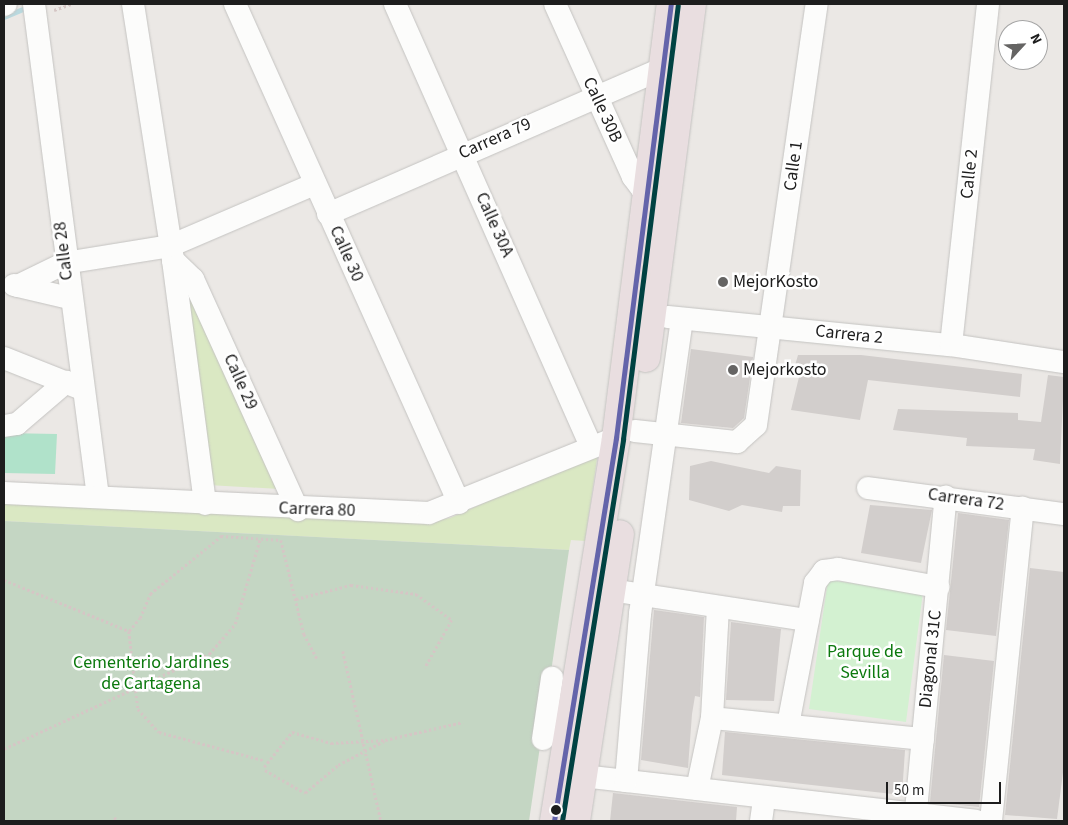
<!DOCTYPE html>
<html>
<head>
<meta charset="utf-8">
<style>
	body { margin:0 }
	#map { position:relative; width:1068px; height:825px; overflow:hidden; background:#ebe8e5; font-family:"Source Sans 3",sans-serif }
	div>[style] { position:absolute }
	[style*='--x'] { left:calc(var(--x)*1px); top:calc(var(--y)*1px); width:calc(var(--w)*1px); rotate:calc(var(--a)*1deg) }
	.grass>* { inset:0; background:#dae8c3 }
	.cemetery>* { inset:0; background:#c4d6c3 }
	.park>* { inset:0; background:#d3f1d1 }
	.pitch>* { inset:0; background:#b0e2ca }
	.stream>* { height:4.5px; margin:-2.25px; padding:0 2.25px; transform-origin:2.25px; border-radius:2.25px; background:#b9d9df }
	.building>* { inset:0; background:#d2cecc }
	.path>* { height:2.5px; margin-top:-1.25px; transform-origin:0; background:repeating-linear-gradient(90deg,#d5c6c5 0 2.5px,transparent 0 5px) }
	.roads { filter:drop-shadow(0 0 1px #c4c3c1) drop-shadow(0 0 1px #c4c3c1) }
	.minor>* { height:22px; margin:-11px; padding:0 11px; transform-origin:11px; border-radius:11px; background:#fcfcfb }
	.highway>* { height:28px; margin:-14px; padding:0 14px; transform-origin:14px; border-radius:14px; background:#e9dee0 }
	.bus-1>* { height:5px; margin:-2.5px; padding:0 2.5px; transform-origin:2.5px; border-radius:2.5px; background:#6464aa }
	.bus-2>* { height:5px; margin:-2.5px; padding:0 2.5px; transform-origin:2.5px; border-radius:2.5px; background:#004242 }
	.dots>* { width:14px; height:14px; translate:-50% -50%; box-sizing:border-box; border:2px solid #fff; border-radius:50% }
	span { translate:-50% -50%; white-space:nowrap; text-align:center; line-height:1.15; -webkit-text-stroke:5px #fff; paint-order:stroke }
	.street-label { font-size:18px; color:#1d1d1d }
	.poi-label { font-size:18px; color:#1d1d1d }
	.left { translate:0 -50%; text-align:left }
	.park-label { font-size:18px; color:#0c790e }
	.frame { position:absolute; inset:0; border:5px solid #1d1d1d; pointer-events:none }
	.north { position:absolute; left:998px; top:20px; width:50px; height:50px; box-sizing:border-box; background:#fff; border:1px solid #a5a5a5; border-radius:50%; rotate:65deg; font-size:14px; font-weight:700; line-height:20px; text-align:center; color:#1d1d1d }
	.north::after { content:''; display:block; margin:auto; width:18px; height:22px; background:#656463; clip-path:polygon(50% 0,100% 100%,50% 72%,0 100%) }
	.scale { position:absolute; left:886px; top:782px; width:115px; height:22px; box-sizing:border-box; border:2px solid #1d1d1d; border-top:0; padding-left:6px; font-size:15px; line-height:18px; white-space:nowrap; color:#1d1d1d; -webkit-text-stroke:4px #fff; paint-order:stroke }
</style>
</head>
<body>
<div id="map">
	<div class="grass">
		<div style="clip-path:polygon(181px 277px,280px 489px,208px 485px)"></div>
		<div style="clip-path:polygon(598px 452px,585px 541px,571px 540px,569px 550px,4px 521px,4px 499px,426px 522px,450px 518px)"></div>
	</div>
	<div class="cemetery">
		<div style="clip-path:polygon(4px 521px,569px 550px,529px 821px,4px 821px)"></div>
	</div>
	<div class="park">
		<div style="clip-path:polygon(828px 580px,923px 592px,906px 722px,809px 709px)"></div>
	</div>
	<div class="pitch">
		<div style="clip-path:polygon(4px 433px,57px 434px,55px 474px,4px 473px)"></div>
	</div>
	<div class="stream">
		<div style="--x:4;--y:17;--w:26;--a:-23"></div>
	</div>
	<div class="building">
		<div style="clip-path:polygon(691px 349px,753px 357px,744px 418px,733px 428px,681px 423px)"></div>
		<div style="clip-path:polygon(798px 355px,861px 355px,1022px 374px,1020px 397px,868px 380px,860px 420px,791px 410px,799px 377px,792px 376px)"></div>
		<div style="clip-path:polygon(1048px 375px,1064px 377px,1060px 464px,1033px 460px,1035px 449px,966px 446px,967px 438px,893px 430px,898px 409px,1018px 413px,1018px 420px,1041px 422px)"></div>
		<div style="clip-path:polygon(711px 461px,769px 473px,776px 466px,801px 470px,800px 506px,783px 506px,782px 512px,742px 505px,729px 511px,689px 500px,690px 466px)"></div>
		<div style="clip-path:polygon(870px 505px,932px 510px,921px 563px,861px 553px)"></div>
		<div style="clip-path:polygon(958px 513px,1009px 520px,996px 636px,946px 630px)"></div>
		<div style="clip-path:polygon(1030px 568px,1064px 572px,1064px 765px,1057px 819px,1005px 815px)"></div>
		<div style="clip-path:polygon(654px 610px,704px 617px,700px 697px,695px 696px,692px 714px,688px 768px,641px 760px)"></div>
		<div style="clip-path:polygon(731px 622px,781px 629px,774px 701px,726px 700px)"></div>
		<div style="clip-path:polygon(944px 655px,994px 661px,979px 807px,930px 802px)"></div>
		<div style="clip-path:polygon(725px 732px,905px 750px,902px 795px,722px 775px)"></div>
		<div style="clip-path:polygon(613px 793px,737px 807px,736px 821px,610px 821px)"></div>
	</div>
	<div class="path">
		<div style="--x:54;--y:10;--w:18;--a:-19"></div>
		<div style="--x:4;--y:580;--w:135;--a:22.2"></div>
		<div style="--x:129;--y:631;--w:79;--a:83.4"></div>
		<div style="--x:138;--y:709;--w:31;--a:48"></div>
		<div style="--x:159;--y:732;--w:108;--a:15.1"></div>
		<div style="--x:296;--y:599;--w:57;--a:-14.3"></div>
		<div style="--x:351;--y:585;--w:66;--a:7.9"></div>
		<div style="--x:416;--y:594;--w:44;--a:35.8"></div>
		<div style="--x:452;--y:620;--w:55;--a:119.4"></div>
		<div style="--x:129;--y:631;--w:17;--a:-50"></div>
		<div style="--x:140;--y:618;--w:26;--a:-67"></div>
		<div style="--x:150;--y:594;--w:92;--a:-39.2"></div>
		<div style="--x:221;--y:536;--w:60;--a:3.8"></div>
		<div style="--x:281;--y:540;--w:97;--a:76.3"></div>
		<div style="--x:304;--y:634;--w:30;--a:62"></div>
		<div style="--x:343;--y:651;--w:174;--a:77.4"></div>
		<div style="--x:4;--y:749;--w:226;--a:-24.9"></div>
		<div style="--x:209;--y:654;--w:40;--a:-49"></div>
		<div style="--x:235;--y:624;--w:89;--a:-73.6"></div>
		<div style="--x:264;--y:767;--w:45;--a:-51.3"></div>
		<div style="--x:292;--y:732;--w:41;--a:15.8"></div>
		<div style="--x:331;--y:743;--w:54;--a:-3.2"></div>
		<div style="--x:385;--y:740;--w:80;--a:-13"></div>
		<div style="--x:265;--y:770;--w:46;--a:29.9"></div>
		<div style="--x:305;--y:793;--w:43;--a:-40.3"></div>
		<div style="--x:338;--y:765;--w:52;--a:-27.6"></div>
		<div style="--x:115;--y:817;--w:4;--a:76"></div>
	</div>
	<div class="roads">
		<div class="minor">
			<div style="--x:34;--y:4;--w:497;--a:82.6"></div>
			<div style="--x:133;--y:4;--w:259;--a:81.1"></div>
			<div style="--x:173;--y:260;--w:246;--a:82.5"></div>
			<div style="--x:235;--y:4;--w:547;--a:65.82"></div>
			<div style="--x:395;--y:4;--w:484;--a:66.1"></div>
			<div style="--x:555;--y:4;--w:190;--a:65.7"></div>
			<div style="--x:633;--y:177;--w:15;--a:53"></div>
			<div style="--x:642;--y:189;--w:18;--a:13"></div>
			<div style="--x:4;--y:5;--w:2;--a:-27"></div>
			<div style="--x:328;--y:214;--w:365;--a:-23.5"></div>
			<div style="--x:173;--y:260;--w:28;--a:44"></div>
			<div style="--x:193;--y:279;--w:254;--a:65.6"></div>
			<div style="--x:14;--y:285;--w:57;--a:13.3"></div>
			<div style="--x:18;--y:286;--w:52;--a:-26.1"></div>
			<div style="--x:65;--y:263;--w:106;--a:-9.2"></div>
			<div style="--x:170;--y:246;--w:158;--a:-23.2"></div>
			<div style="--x:668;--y:317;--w:284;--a:5.7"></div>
			<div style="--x:951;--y:345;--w:114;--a:8.6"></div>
			<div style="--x:951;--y:345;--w:343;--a:-83.8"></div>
			<div style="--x:4;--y:358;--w:84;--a:21.7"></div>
			<div style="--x:4;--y:426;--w:13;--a:-9"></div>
			<div style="--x:17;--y:424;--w:65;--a:-40.6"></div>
			<div style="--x:635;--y:431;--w:103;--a:6.2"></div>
			<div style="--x:737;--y:442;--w:25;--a:-42"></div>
			<div style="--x:756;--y:425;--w:425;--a:-81.8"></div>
			<div style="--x:868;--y:488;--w:198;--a:7.6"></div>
			<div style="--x:4;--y:493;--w:425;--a:2.7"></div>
			<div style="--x:429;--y:513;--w:201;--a:-21.9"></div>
			<div style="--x:611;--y:590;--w:199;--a:8.7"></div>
			<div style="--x:712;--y:718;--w:212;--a:5.7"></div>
			<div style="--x:788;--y:725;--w:145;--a:-79.2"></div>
			<div style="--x:815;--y:583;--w:15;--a:-53"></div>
			<div style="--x:824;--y:571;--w:14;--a:-8"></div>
			<div style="--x:838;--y:569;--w:102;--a:10.2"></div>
			<div style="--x:543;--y:739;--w:62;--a:-81.6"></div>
			<div style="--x:565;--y:774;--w:413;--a:6.5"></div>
			<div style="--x:626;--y:781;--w:168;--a:-85.2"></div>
			<div style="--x:640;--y:614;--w:298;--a:-81.9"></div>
			<div style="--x:697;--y:789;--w:73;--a:-78.1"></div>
			<div style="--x:712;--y:718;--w:111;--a:-86.9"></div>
			<div style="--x:761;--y:821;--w:22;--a:-82"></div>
			<div style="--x:915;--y:821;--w:326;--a:-84.6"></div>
			<div style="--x:991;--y:821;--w:315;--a:-84.2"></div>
		</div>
		<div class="highway">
			<div style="--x:646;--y:358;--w:357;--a:-82.6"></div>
			<div style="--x:554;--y:821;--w:388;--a:-80.8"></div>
			<div style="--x:616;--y:438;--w:437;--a:-82.8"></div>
			<div style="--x:576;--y:821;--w:290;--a:-81.3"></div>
		</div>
	</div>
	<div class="bus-1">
		<div style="--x:554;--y:821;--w:388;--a:-80.8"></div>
		<div style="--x:616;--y:438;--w:437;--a:-82.8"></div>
	</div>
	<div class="bus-2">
		<div style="--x:562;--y:821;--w:387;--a:-80.9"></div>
		<div style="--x:623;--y:439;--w:437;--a:-82.8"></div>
	</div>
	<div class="dots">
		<div style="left:723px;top:282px;background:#656463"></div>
		<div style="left:733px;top:370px;background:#656463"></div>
		<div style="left:556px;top:810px;background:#1d1d1d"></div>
	</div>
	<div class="street-label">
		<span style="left:602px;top:110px;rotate:65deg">Calle 30B</span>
		<span style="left:495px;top:139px;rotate:-24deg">Carrera 79</span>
		<span style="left:794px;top:166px;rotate:-82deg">Calle 1</span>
		<span style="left:970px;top:174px;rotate:-84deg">Calle 2</span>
		<span style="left:494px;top:225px;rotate:66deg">Calle 30A</span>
		<span style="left:64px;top:251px;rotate:-97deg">Calle 28</span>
		<span style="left:346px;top:254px;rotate:66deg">Calle 30</span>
		<span style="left:849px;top:335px;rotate:6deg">Carrera 2</span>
		<span style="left:240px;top:382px;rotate:66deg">Calle 29</span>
		<span style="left:966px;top:500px;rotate:8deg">Carrera 72</span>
		<span style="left:317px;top:510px;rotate:2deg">Carrera 80</span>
		<span style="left:931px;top:659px;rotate:-84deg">Diagonal 31C</span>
	</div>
	<div class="poi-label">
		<span class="left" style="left:733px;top:282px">MejorKosto</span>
		<span class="left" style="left:743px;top:370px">Mejorkosto</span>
	</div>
	<div class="park-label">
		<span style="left:865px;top:663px">Parque de<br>Sevilla</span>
		<span style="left:151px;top:674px">Cementerio Jardines<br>de Cartagena</span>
	</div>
	<div class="frame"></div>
	<div class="north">N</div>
	<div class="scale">50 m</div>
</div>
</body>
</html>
